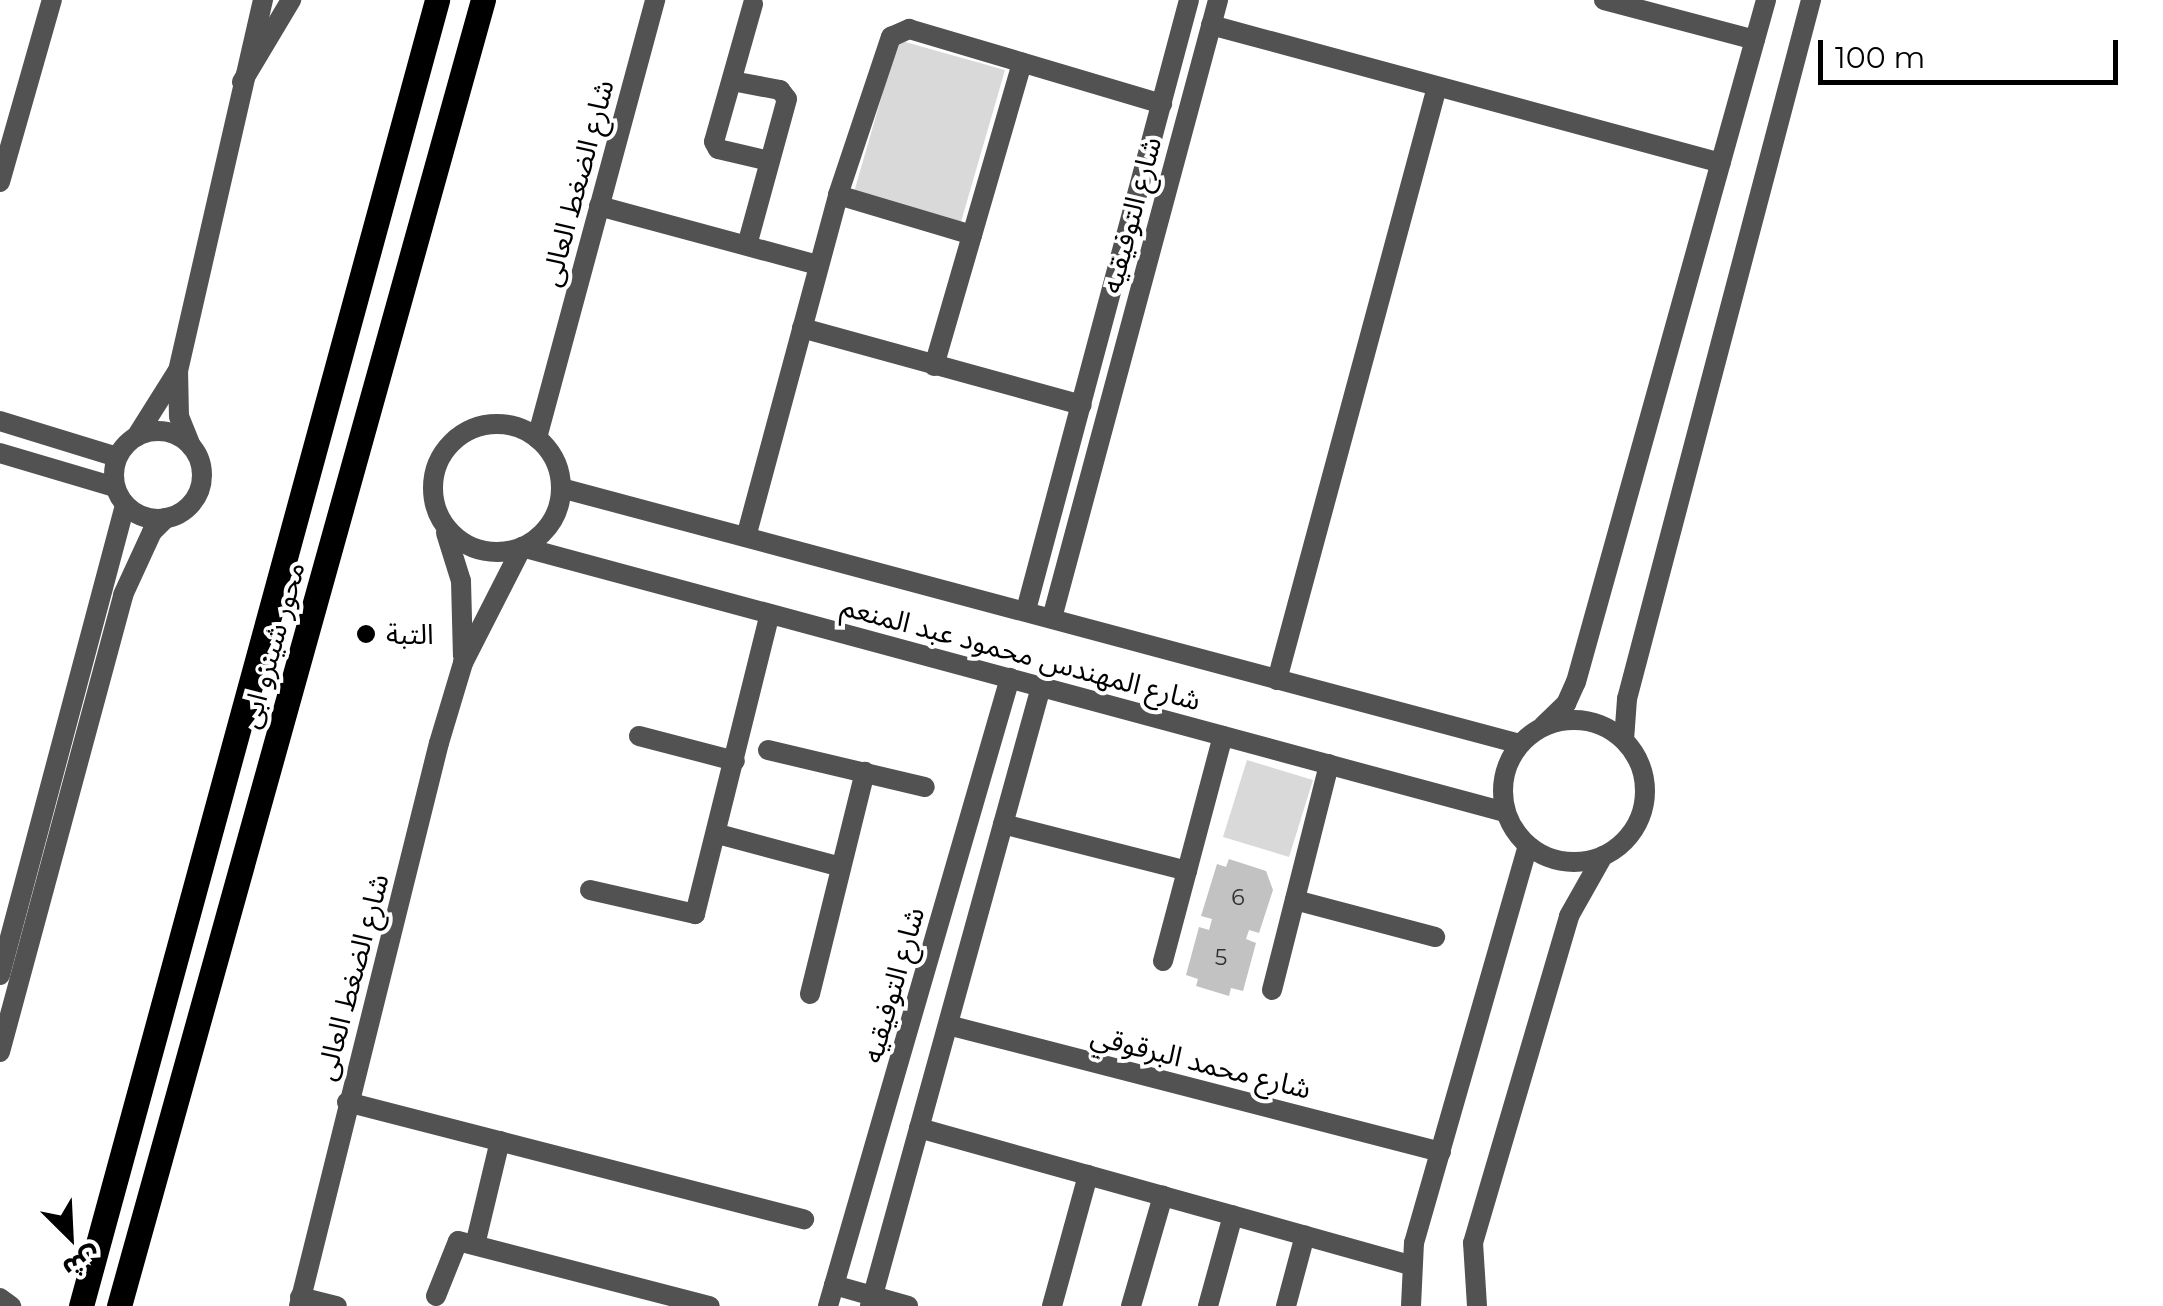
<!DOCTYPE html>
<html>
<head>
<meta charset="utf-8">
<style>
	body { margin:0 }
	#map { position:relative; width:2163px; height:1306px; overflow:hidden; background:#fff; font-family:Montserrat,"Noto Sans Arabic",sans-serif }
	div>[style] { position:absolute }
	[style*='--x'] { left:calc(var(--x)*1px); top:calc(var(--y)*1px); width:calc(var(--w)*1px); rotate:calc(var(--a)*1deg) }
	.green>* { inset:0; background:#d9d9d9 }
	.building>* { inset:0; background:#c2c2c2 }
	.minor>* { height:20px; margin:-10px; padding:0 10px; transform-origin:10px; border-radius:10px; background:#525252 }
	.minor>.ring { margin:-10px; padding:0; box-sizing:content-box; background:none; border:20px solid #525252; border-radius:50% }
	.tertiary>* { height:20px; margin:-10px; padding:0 10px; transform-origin:10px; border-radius:10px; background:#525252 }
	.tertiary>.ring { margin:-10px; padding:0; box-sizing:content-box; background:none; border:20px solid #525252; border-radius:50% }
	.primary>* { height:25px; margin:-12.5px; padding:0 12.5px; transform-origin:12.5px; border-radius:12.5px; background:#000 }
	.dots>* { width:28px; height:28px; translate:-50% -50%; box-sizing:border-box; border:5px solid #fff; border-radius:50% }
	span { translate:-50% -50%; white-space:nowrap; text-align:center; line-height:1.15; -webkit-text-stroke:8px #fff; paint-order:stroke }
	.number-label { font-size:22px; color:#303030 }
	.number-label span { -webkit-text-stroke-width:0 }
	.street-label { font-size:28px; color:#000 }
	.poi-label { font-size:28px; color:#000 }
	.left { translate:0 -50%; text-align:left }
	.north { position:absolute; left:20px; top:1186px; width:100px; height:100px; -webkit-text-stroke:8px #fff; paint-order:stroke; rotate:156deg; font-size:28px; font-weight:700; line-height:40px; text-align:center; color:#000 }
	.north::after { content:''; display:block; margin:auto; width:35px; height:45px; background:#000; clip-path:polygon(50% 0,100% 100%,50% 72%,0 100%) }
	.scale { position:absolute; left:1818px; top:40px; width:300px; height:45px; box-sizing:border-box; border:5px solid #000; border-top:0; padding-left:12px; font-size:30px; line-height:35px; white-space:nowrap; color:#000; -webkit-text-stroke:8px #fff; paint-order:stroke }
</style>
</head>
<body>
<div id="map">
	<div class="green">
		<div style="clip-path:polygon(898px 40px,1005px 70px,961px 222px,854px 192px)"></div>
		<div style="clip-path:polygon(1247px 760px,1313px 780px,1289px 857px,1223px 837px)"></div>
	</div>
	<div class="building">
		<div style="clip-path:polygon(1229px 859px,1266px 871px,1273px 890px,1259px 933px,1249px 930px,1246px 939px,1256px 943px,1243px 991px,1231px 988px,1229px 996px,1196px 986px,1198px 979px,1186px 975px,1199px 927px,1209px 930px,1212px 919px,1201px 916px,1217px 864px,1226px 867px)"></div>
	</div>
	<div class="minor">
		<div style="--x:1604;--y:0;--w:156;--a:14.8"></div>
		<div style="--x:753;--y:4;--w:143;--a:105.8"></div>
		<div style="--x:714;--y:142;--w:8;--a:60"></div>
		<div style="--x:718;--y:149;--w:52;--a:13.2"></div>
		<div style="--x:1211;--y:25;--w:528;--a:15.14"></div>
		<div style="--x:732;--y:81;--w:49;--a:10.6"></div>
		<div style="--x:780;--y:90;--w:11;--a:52"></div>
		<div style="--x:787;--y:99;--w:151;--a:105.3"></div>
		<div style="--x:0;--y:182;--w:189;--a:-74.1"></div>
		<div style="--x:838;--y:195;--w:140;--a:16.6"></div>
		<div style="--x:599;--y:206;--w:227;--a:15.1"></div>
		<div style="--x:802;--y:328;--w:290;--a:15.4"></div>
		<div style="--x:934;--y:366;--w:316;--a:-73.8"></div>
		<div style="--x:0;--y:421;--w:122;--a:17.1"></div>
		<div class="ring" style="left:114px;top:431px;width:68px;height:68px"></div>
		<div style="--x:136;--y:437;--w:77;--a:-57.8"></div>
		<div style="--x:191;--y:446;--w:31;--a:-112"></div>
		<div style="--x:179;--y:417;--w:46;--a:-91.2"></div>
		<div style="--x:178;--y:371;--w:381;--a:-77.1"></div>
		<div style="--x:0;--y:453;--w:120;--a:16.5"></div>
		<div style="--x:561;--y:488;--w:993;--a:14.95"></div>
		<div style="--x:746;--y:537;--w:354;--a:-74.9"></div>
		<div style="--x:838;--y:195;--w:167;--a:-71.5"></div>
		<div style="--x:891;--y:37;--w:20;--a:-24"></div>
		<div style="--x:909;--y:29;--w:264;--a:16.5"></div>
		<div style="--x:522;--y:547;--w:1018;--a:15.09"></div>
		<div style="--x:1026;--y:610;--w:631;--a:-75.04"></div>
		<div style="--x:1052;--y:618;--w:640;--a:-74.96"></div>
		<div style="--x:1277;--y:680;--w:614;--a:-74.9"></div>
		<div style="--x:639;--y:736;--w:99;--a:14.6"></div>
		<div style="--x:768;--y:750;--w:161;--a:13.3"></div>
		<div style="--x:1003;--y:824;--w:190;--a:14.3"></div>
		<div style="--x:718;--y:834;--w:127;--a:15"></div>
		<div style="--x:590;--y:890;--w:108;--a:12.9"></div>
		<div style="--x:695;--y:914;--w:309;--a:-76"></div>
		<div style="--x:1295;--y:900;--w:145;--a:14.8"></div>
		<div style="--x:1163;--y:961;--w:233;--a:-75.1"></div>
		<div style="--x:0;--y:975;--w:485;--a:-75.1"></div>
		<div style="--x:1272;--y:990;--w:233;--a:-75.8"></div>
		<div style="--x:810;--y:994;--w:229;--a:-76.1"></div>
		<div style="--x:948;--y:1025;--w:509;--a:14.45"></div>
		<div style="--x:0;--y:1052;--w:473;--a:-74.9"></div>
		<div style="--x:123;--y:595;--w:69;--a:-65.3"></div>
		<div style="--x:152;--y:532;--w:20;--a:-45"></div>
		<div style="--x:347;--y:1102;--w:472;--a:14.4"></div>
		<div style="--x:919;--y:1128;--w:510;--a:15.59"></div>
		<div style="--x:475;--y:1245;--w:107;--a:-76.5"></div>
		<div style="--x:834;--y:1285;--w:77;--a:15.8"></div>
		<div style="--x:436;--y:1296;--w:59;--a:-68.2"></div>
		<div style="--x:458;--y:1241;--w:260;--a:14.5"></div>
		<div style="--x:300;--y:1297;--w:38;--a:14"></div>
		<div style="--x:828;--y:1306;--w:654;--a:-73.84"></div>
		<div style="--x:870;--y:1306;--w:642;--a:-74.56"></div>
		<div style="--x:1052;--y:1306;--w:136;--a:-74.6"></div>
		<div style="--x:1131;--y:1306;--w:115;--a:-73.8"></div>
		<div style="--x:1208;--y:1306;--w:94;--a:-74.6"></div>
		<div style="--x:1286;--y:1306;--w:73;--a:-75"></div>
	</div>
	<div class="tertiary">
		<div style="--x:242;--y:82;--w:96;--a:-59.1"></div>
		<div class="ring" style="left:433px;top:424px;width:108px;height:108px"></div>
		<div style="--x:537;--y:438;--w:454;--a:-74.9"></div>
		<div style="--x:446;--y:533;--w:50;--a:72.6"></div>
		<div style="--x:461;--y:581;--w:75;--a:88.5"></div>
		<div class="ring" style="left:1503px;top:720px;width:122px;height:122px"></div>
		<div style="--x:1543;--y:726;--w:32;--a:-44"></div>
		<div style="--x:1566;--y:704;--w:24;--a:-66"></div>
		<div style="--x:1576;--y:682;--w:708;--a:-74.43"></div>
		<div style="--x:1624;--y:740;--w:41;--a:-85.8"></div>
		<div style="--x:1627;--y:699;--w:723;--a:-75.25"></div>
		<div style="--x:0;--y:1298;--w:14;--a:36"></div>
		<div style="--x:299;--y:1306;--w:580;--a:-76.04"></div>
		<div style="--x:439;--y:743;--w:84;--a:-73.3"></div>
		<div style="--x:463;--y:663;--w:130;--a:-63"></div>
		<div style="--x:1411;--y:1306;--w:63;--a:-87.3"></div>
		<div style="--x:1414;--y:1243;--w:413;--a:-74"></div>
		<div style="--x:1477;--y:1306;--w:63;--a:-93.6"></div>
		<div style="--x:1473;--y:1243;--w:341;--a:-73.6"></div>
		<div style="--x:1569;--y:916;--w:69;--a:-60.5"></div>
	</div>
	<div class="primary">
		<div style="--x:81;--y:1306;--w:1354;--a:-74.75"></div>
		<div style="--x:119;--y:1306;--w:1356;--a:-74.43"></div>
	</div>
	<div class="dots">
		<div style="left:366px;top:634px;background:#000"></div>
	</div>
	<div class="number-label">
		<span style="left:1238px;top:898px">6</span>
		<span style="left:1221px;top:958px">5</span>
	</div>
	<div class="street-label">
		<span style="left:577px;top:183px;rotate:-75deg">شارع الضغط العالى</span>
		<span style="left:1131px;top:215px;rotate:-75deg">شارع التوفيقيه</span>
		<span style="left:272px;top:645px;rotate:-74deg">محور شينزو ابى</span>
		<span style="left:1021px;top:653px;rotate:15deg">شارع المهندس محمود عبد المنعم</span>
		<span style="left:352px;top:977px;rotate:-75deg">شارع الضغط العالى</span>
		<span style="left:893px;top:985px;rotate:-74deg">شارع التوفيقيه</span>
		<span style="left:1201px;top:1062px;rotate:14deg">شارع محمد البرقوقي</span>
	</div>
	<div class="poi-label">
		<span class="left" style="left:386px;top:634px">التبة</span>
	</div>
	<div class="north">ش</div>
	<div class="scale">100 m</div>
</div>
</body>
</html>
